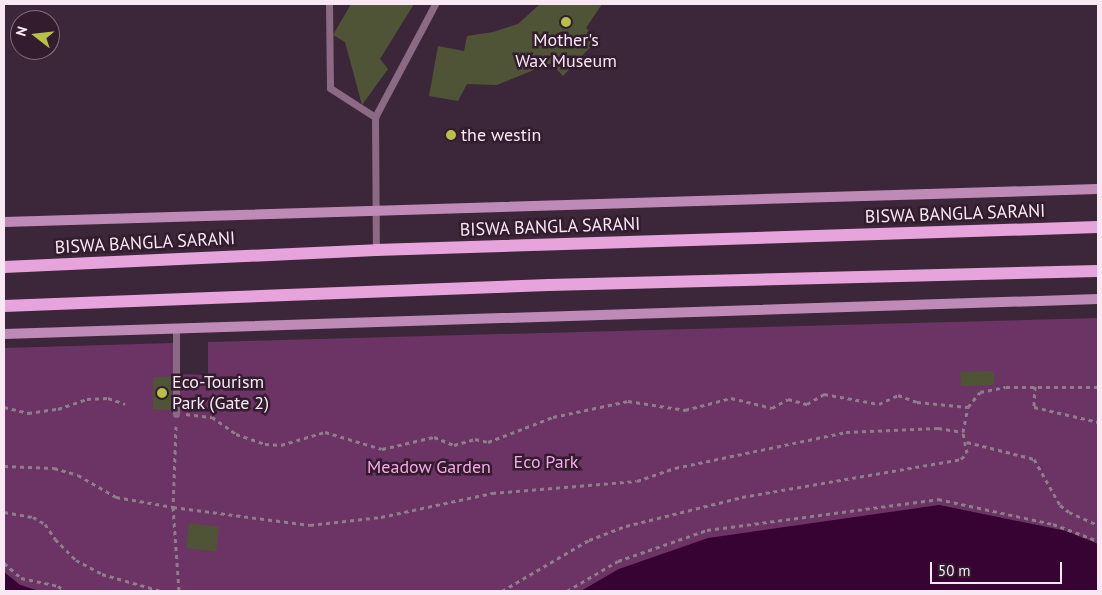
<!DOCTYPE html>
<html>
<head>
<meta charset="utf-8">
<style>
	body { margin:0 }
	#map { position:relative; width:1102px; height:595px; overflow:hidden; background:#3c2639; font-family:"PT Sans",sans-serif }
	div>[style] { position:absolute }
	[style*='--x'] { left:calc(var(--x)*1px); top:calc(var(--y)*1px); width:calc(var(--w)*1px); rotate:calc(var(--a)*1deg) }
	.green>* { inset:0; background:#6c3464 }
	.water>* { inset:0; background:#370332 }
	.building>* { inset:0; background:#505436 }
	.path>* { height:3px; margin-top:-1.5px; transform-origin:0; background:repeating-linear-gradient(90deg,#8f7c8c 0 4px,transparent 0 8px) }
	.lane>* { height:7px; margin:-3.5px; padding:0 3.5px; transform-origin:3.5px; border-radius:3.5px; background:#8b6a85 }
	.secondary>* { height:10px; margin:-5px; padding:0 5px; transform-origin:5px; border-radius:5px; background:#bf8bb6 }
	.primary>* { height:12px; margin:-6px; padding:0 6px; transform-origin:6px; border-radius:6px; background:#e7a4dc }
	.dots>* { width:14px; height:14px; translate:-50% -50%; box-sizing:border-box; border:2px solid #321c2e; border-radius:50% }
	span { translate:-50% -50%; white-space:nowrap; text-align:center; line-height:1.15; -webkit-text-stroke:5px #321c2e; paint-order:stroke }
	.poi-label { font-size:18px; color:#f8e8f4 }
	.left { translate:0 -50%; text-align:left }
	.street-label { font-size:18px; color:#f8e8f4 }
	.park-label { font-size:18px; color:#f7a8ea }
	.frame { position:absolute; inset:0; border:5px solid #f8e8f4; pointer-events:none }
	.north { position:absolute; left:10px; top:10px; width:50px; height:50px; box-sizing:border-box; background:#321c2e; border:1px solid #816e7d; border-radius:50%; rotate:286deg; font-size:14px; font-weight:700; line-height:20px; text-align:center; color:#f8e8f4 }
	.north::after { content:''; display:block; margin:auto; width:18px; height:22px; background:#b7c148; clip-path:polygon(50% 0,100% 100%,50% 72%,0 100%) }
	.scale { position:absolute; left:930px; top:562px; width:132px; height:22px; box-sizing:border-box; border:2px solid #f8e8f4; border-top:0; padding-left:6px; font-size:15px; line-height:18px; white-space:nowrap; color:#f8e8f4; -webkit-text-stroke:4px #321c2e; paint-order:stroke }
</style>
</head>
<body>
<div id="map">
	<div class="green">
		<div style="clip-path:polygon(1098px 318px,1098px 544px,1066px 531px,939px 505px,619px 569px,581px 591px,39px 591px,20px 585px,4px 572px,4px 348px,173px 343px,173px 374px,208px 375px,208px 342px)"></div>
	</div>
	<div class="water">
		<div style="clip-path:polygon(939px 505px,1066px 531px,1098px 544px,1098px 591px,581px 591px,619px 569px,708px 538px)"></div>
		<div style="clip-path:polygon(4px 572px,20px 585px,39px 591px,4px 591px)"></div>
	</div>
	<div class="building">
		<div style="clip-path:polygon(351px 4px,414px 4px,380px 59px,388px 69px,362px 105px,345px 42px,333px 35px)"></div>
		<div style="clip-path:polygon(540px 4px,602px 4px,586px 28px,597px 40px,563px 76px,551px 63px,497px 85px,467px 84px,458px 101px,429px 96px,438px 46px,464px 51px,467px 36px,493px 32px,518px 24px)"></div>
		<div style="clip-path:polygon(994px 371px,994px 385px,961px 386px,960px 372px)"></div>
		<div style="clip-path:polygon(153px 377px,172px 377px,171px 410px,153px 409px)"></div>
		<div style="clip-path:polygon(189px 523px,219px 527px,216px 552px,186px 548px)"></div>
	</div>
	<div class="path">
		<div style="--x:1035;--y:386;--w:21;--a:93"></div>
		<div style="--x:1034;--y:407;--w:66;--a:13.2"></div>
		<div style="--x:4;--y:407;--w:25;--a:14"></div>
		<div style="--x:28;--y:413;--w:30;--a:-8"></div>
		<div style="--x:58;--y:409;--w:31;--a:-19"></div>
		<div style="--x:87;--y:399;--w:21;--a:-3"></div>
		<div style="--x:108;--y:398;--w:18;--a:19"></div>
		<div style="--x:186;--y:414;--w:26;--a:7"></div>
		<div style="--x:212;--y:417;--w:29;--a:35"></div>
		<div style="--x:236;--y:434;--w:31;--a:19"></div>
		<div style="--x:265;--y:444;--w:16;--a:4"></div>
		<div style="--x:281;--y:445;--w:46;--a:-16.5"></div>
		<div style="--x:325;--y:432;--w:59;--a:16.6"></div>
		<div style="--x:382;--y:449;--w:53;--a:-13"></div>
		<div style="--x:434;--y:437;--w:22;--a:22"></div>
		<div style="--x:454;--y:445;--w:22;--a:-16"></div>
		<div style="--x:475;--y:439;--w:13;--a:13"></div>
		<div style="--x:488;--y:442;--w:70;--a:-21"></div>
		<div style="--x:553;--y:417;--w:77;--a:-12"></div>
		<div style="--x:628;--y:401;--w:58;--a:9"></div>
		<div style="--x:685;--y:410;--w:48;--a:-14.6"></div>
		<div style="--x:731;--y:398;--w:42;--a:13.7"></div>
		<div style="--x:772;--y:408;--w:18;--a:-29"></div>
		<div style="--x:788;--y:399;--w:20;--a:15"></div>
		<div style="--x:807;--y:404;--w:20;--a:-30"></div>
		<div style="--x:824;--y:394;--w:56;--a:10.3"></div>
		<div style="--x:879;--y:404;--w:21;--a:-25"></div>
		<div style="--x:898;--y:395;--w:20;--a:20"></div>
		<div style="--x:917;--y:402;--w:51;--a:5.6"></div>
		<div style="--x:176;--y:426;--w:81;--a:92.1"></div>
		<div style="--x:173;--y:507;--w:138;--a:7.5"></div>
		<div style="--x:310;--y:525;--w:71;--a:-6.4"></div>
		<div style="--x:381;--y:517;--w:114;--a:-12.2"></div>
		<div style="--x:492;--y:493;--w:145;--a:-4.7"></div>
		<div style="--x:637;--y:481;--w:40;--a:-18.9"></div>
		<div style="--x:675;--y:468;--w:175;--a:-11.9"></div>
		<div style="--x:846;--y:432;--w:92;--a:-2.5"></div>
		<div style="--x:938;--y:428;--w:25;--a:9"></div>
		<div style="--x:963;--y:432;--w:25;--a:-79"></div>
		<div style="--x:968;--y:407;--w:19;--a:-51"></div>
		<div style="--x:980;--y:392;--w:26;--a:-11"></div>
		<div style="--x:1006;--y:387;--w:92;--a:0"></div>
		<div style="--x:967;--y:442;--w:69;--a:14.2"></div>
		<div style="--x:1034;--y:459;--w:53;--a:60.5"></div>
		<div style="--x:1060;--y:505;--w:11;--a:38"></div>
		<div style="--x:1069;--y:512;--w:32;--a:24"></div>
		<div style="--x:4;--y:466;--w:50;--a:2.3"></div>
		<div style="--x:54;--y:468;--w:25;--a:16"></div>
		<div style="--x:78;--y:475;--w:44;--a:30.1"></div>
		<div style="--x:116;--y:497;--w:58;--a:10"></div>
		<div style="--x:173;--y:507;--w:84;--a:85.9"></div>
		<div style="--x:4;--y:512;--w:29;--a:10"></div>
		<div style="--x:33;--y:517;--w:14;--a:30"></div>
		<div style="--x:45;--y:524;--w:18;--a:56"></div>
		<div style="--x:55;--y:539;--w:30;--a:45"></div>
		<div style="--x:76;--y:560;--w:30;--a:28"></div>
		<div style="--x:102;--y:574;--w:61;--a:16.1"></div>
		<div style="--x:4;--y:563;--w:23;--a:41"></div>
		<div style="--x:21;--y:578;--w:38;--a:12"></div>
		<div style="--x:58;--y:586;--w:9;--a:36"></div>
		<div style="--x:502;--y:591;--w:101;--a:-30.4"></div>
		<div style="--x:589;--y:540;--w:40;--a:-21"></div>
		<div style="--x:626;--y:526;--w:120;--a:-14"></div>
		<div style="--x:742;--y:497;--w:222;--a:-9.8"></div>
		<div style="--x:961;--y:459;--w:8;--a:-45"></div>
		<div style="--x:967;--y:453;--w:21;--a:-101"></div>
		<div style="--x:567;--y:591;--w:59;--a:-30.5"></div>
		<div style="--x:618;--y:561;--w:94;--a:-19.2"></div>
		<div style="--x:707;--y:530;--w:233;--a:-7.6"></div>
		<div style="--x:938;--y:499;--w:118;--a:12.3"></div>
		<div style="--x:1053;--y:524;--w:48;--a:20.7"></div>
	</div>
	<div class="lane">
		<div style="--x:329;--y:4;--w:84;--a:89.3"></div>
		<div style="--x:330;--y:88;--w:54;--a:32.8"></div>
		<div style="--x:375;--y:117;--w:133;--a:89.6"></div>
		<div style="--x:375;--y:117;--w:128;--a:-62"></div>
		<div style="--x:176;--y:328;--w:86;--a:90"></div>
	</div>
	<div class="secondary">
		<div style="--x:4;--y:222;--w:1094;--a:-1.73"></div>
		<div style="--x:4;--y:334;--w:1095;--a:-1.83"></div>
	</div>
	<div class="primary">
		<div style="--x:4;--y:267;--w:372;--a:-2.6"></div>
		<div style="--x:376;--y:250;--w:722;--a:-1.82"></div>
		<div style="--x:4;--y:306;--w:545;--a:-2.21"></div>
		<div style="--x:549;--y:285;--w:549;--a:-1.46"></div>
	</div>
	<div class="dots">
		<div style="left:566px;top:22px;background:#b7c148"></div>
		<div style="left:451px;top:135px;background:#b7c148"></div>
		<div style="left:162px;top:393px;background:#b7c148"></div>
	</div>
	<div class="poi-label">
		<span style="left:566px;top:51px">Mother's<br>Wax Museum</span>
		<span class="left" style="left:461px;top:135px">the westin</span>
		<span class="left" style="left:172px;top:393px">Eco-Tourism<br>Park (Gate 2)</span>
	</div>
	<div class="street-label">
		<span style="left:955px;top:214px;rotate:-2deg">BISWA BANGLA SARANI</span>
		<span style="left:550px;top:227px;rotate:-2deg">BISWA BANGLA SARANI</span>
		<span style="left:145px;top:243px;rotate:-3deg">BISWA BANGLA SARANI</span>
	</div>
	<div class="park-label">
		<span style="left:546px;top:462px">Eco Park</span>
		<span style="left:429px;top:467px">Meadow Garden</span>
	</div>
	<div class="frame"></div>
	<div class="north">N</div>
	<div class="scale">50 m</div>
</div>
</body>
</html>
